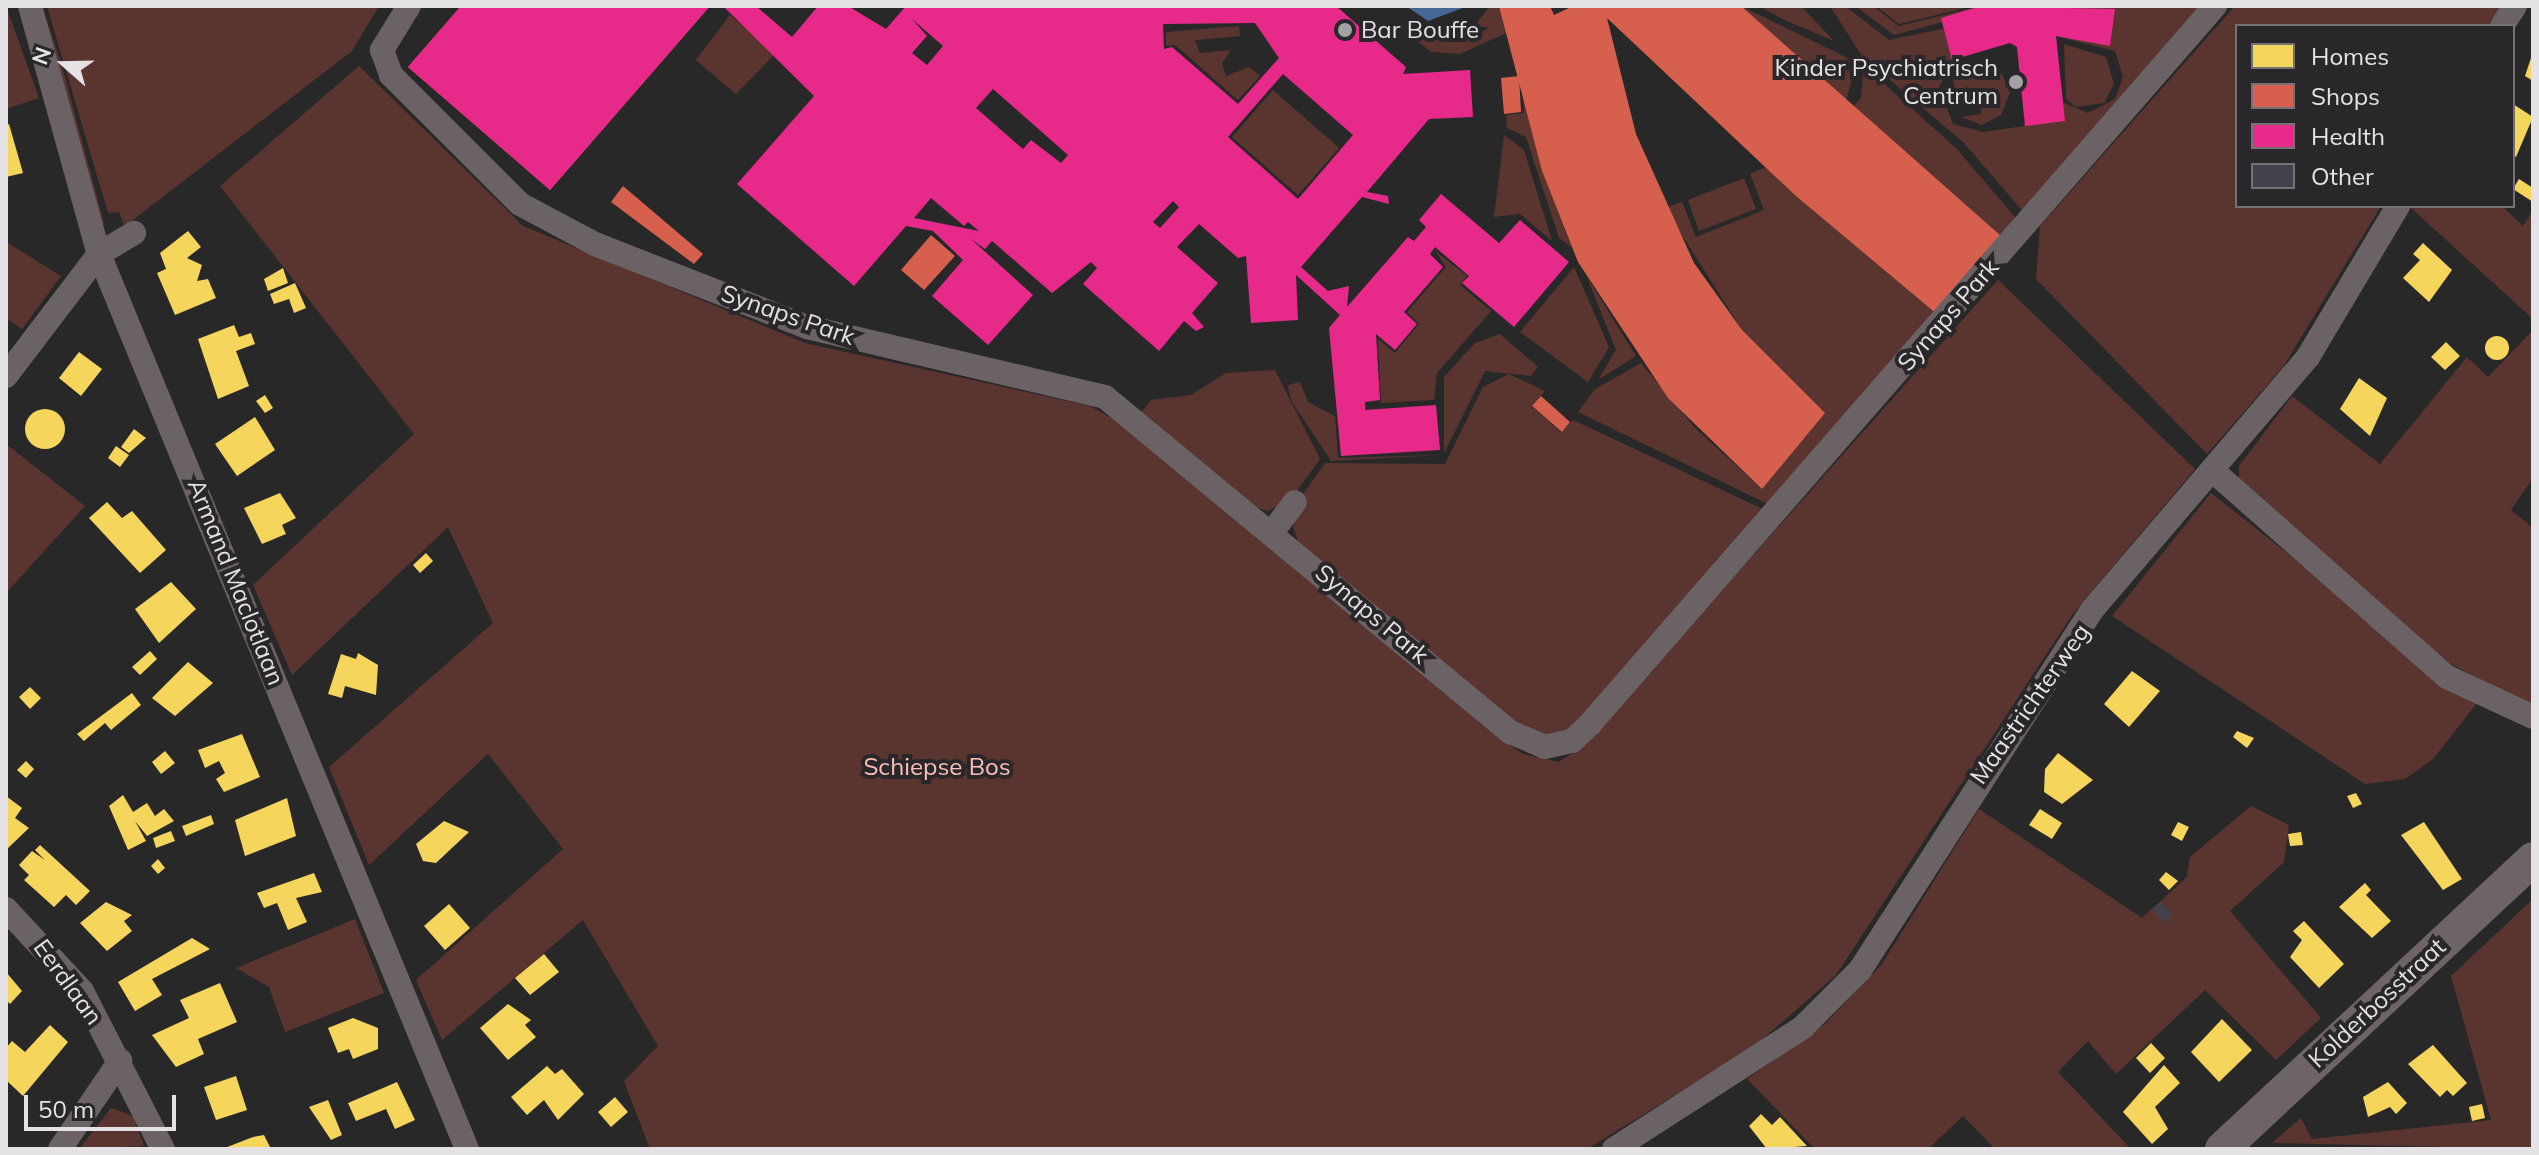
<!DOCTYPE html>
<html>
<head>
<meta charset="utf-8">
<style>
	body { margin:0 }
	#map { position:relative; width:2539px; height:1155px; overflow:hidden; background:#292829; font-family:Mulish,sans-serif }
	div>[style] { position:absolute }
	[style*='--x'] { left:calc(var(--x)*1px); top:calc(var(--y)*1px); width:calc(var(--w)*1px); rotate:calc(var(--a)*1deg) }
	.green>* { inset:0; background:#5a3530 }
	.water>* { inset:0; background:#456795 }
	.homes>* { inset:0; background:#f6d55c }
	.round { border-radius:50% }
	.shops>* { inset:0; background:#d6604d }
	.health>* { inset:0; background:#e7298a }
	.building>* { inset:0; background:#44414d }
	.street>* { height:24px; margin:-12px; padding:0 12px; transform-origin:12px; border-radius:12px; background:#6a6264 }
	.secondary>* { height:34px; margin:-17px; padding:0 17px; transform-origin:17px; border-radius:17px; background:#6e6468 }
	.dots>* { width:22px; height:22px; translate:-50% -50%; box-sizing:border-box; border:4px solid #29272a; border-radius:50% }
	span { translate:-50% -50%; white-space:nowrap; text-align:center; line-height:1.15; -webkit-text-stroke:8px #29272a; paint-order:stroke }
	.poi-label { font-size:24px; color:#e4e2e4 }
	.left { translate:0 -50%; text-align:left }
	.right { translate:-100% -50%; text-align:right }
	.street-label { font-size:24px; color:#e4e2e4 }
	.park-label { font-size:24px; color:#fdc0b6 }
	.frame { position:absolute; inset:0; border:8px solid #e4e2e4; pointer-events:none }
	.legend { position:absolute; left:2235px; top:24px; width:280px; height:184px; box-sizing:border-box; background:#29272a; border:2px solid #747274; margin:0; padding:10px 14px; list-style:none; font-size:24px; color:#e4e2e4 }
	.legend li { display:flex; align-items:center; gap:16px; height:40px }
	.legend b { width:40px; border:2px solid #747274 }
	.north { position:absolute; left:24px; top:24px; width:80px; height:80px; -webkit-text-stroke:6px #29272a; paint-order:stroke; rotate:290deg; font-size:22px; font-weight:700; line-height:32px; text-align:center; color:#e4e2e4 }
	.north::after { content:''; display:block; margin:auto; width:28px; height:36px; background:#e4e2e4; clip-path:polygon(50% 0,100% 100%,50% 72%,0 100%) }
	.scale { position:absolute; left:24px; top:1095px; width:152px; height:36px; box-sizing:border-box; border:4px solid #e4e2e4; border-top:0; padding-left:10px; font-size:24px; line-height:28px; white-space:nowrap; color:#e4e2e4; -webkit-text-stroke:6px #29272a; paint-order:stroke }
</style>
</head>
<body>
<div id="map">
	<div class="green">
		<div style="clip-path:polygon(6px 6px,39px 98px,6px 109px)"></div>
		<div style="clip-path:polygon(42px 6px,62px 66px,105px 227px,101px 221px)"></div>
		<div style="clip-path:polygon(47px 6px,379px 6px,352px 51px,125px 226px,119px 212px,108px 213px)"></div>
		<div style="clip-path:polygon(1371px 6px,1417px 41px,1475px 25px,1490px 6px,1499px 6px,1508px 32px,1460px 54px,1431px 52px)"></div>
		<div style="clip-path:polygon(1741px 6px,1856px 62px,1846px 102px)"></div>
		<div style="clip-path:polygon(1760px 6px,1801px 6px,1834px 41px,1782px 19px)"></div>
		<div style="clip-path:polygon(1830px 6px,1845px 6px,1889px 40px,1975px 22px,1939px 87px,1953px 124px,1983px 132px,2025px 126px,2062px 102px,2088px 113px,2115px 99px,2123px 77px,2115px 51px,2056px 36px,2053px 6px,2209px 6px,2026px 215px,1964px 143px,1862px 56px)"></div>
		<div style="clip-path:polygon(1855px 6px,1873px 6px,1899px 26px,1981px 6px,2013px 6px,2014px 22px,1958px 18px,1894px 35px)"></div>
		<div style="clip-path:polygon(1876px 6px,1973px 6px,1899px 24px)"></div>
		<div style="clip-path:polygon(2235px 6px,2501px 6px,2488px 26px,2237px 26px,2237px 206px,2381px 206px,2283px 367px,2207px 454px,2036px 279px,2040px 226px)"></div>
		<div style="clip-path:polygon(730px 15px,775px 54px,736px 94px,696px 60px)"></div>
		<div style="clip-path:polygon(1239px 26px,1240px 36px,1195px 40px,1200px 53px,1231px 50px,1222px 63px,1226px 76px,1249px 67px,1260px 76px,1238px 100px,1175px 45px,1166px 46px,1166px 32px)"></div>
		<div style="clip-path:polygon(2064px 44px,2106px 57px,2114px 84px,2104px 103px,2076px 107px,2066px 99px)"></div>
		<div style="clip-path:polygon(1981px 63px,2002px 74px,2010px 93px,2001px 115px,1982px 125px,1961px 117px,1981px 114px,1981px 93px,1960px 92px,1954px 108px,1950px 88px,1959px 69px)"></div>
		<div style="clip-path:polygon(359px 66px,523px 226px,805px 343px,1090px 406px,1122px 424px,1490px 731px,1523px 754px,1558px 762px,1582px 748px,1998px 280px,2195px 469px,2072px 615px,1836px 975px,1755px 1046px,1587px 1149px,650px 1149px,624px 1081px,658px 1046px,583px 920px,442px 1040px,416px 980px,563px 849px,488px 754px,369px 865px,329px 767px,493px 623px,448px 527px,292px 675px,253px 585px,414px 434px,220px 186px)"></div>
		<div style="clip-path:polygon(1864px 66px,1956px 148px,2020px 223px,1995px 252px,1954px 199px,1852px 108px,1861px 98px)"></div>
		<div style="clip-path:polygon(1273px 90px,1339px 148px,1298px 195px,1232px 137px)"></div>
		<div style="clip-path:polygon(1523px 93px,1542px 171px,1572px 248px,1559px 238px,1526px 137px,1507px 128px,1506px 115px,1524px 113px)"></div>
		<div style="clip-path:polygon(1504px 135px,1524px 150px,1552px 241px,1520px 214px,1494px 217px)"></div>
		<div style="clip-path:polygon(1766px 167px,1938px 314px,1772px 506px,1578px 412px,1595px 389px,1641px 363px,1694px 427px,1762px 489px,1742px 330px,1665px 208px,1682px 202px,1696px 237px,1764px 210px,1750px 174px)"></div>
		<div style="clip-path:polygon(1744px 178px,1756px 209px,1699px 231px,1688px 200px)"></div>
		<div style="clip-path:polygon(2502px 206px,2523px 226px,2533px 210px,2533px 319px,2410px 207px)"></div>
		<div style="clip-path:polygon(6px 242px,61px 276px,22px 329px,6px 318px)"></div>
		<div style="clip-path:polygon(1435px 251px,1467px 276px,1460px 285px,1491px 311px,1437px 373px,1434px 400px,1381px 403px,1378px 339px,1395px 353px,1419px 324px,1407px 312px,1446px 267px)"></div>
		<div style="clip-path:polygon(1574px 267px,1609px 347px,1588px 382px,1520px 332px)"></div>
		<div style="clip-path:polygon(1587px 277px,1636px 356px,1598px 380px,1616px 350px)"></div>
		<div style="clip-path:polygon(2533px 330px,2533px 478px,2511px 510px,2533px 528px,2533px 708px,2451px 664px,2396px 620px,2239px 484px,2239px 466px,2292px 396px,2380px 464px,2467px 357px,2488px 377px)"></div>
		<div style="clip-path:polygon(1500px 334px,1538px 367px,1531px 376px,1485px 371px,1444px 453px,1444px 377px,1475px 343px)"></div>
		<div style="clip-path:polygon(1283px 368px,1288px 385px,1300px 382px,1308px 402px,1335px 416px,1338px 458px,1441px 455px,1331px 461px,1292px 402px)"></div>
		<div style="clip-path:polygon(1275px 370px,1320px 459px,1291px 499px,1268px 511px,1252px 506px,1141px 413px,1151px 400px,1191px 395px,1226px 373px)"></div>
		<div style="clip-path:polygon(1509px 374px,1545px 391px,1532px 407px,1561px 432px,1573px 420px,1767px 511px,1575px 728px,1545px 737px,1524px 731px,1300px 547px,1293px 527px,1297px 503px,1325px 463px,1445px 464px,1483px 387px)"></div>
		<div style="clip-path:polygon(6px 444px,85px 506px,6px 593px)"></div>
		<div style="clip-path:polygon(2211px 493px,2477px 703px,2433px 759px,2405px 779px,2365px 784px,2112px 616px)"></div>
		<div style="clip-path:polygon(2251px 806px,2289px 825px,2284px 862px,2230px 911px,2321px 1018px,2276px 1060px,2205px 990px,2116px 1074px,2088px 1041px,2058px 1072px,2131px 1149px,1995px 1149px,1963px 1116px,1928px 1149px,1815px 1149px,1747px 1079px,1825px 1024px,1882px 964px,1979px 809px,2142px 918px,2187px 877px,2190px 857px)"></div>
		<div style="clip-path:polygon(2531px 901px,2533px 1149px,2272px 1143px,2301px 1118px,2312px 1139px,2491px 1120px,2451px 976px)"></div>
		<div style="clip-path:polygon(355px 919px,384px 993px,285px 1032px,269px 987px,236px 968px)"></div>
		<div style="clip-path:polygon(111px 1108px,133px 1116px,144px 1146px,79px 1149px)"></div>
	</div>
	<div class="water">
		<div style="clip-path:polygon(1406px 6px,1468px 6px,1428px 21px)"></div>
	</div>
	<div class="homes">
		<div style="clip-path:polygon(2533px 52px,2533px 81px,2525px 76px)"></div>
		<div style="clip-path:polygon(2513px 104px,2533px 117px,2516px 157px,2513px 155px)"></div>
		<div style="clip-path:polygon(9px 124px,23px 173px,6px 177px,6px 125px)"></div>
		<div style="clip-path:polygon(2519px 179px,2533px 188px,2533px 202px,2513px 189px)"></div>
		<div style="clip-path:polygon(188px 231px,201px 247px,187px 258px,202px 265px,197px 281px,208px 279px,216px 298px,175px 315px,157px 273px,166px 269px,160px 253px)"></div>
		<div style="clip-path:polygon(2423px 243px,2452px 270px,2429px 302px,2403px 278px,2420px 260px,2413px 254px)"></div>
		<div style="clip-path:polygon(283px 268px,288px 283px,268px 291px,264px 279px)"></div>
		<div style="clip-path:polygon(295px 283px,306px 308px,294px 313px,289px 299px,274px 304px,270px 294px)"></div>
		<div style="clip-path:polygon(234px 325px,239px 337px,251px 333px,255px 344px,236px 351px,249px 386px,218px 399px,198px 339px)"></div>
		<div class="round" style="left:2485px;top:336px;width:24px;height:24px"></div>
		<div style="clip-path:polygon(2446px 342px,2460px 356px,2445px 370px,2431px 357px)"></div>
		<div style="clip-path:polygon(79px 352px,102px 369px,81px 396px,59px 378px)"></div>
		<div style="clip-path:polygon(2359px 378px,2387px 398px,2370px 436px,2340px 409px)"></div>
		<div style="clip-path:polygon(265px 395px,273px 408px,265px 413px,256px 401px)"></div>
		<div class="round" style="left:25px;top:409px;width:40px;height:40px"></div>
		<div style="clip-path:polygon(255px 417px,275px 450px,237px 476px,215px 444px)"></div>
		<div style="clip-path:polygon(134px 429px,146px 438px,129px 453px,121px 447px)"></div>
		<div style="clip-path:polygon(116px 446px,129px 455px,120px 467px,108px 458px)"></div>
		<div style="clip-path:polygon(280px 493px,296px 518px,282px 525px,286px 534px,262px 544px,244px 508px)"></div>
		<div style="clip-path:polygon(107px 502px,122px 518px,132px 511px,166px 550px,140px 573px,89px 518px)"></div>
		<div style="clip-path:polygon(426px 553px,433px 561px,420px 573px,413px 565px)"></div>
		<div style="clip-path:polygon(171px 582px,196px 609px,159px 643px,135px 609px)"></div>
		<div style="clip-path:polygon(150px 651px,157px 659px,140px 675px,132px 667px)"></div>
		<div style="clip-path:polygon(358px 653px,378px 665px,376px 695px,345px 686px,342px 698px,328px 694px,341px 654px,356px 659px)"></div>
		<div style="clip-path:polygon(188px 662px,213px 683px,175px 716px,152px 698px)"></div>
		<div style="clip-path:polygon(2132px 671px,2160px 691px,2129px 727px,2104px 704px)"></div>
		<div style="clip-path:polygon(30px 687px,41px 698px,30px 709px,19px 697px)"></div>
		<div style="clip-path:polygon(132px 693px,141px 705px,111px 730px,105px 723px,84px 741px,77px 734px)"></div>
		<div style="clip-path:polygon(2237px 731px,2254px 738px,2247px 748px,2233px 737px)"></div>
		<div style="clip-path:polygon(242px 734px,260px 777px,224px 792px,216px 779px,225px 773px,219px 761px,205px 768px,198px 750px)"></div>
		<div style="clip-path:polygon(165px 751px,175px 763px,161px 774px,152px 762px)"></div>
		<div style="clip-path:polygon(2058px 753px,2093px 780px,2062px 804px,2044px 792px,2045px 769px)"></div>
		<div style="clip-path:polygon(26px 761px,34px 769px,26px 778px,17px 770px)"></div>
		<div style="clip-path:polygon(2356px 793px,2362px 804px,2353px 808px,2347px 796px)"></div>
		<div style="clip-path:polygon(123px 795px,133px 812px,147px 803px,155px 816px,164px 809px,174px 821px,147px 836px,135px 821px,146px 841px,128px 850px,109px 806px)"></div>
		<div style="clip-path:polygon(6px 796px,22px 808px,15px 818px,29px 828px,6px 850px)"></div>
		<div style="clip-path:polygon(287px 798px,296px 836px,245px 856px,235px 820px)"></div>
		<div style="clip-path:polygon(2040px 809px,2062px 823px,2052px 839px,2029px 825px)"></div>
		<div style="clip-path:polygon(211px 815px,214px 824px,186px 836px,182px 826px)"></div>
		<div style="clip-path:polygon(444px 821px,469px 832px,436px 863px,423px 861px,416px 844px)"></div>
		<div style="clip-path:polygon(2178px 822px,2189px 827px,2182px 841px,2171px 835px)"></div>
		<div style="clip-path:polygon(2424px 822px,2462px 879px,2443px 890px,2401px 835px)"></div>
		<div style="clip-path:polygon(171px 831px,175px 841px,156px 848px,153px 838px)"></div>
		<div style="clip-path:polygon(2301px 832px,2303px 845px,2290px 846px,2288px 834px)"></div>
		<div style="clip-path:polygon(40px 845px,90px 891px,76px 905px,66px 895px,54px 907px,24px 880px,29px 875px,19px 865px,32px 851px,45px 860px,35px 850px)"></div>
		<div style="clip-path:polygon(158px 859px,165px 868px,158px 874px,151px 866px)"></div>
		<div style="clip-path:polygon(2166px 872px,2178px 881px,2169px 890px,2159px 880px)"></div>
		<div style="clip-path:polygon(314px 873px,322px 892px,296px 898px,307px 922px,288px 930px,277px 903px,264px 908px,257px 893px)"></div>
		<div style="clip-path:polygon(2365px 883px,2371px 890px,2366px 895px,2391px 921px,2372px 938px,2339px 907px)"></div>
		<div style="clip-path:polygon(106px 902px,132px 915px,124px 921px,132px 931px,107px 951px,80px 923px)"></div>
		<div style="clip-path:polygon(449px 904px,470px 928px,445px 950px,424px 926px)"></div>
		<div style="clip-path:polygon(2304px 921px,2344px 964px,2319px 988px,2290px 957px,2302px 940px,2293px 931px)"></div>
		<div style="clip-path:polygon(192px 938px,210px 949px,152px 979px,162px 995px,135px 1011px,118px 982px)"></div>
		<div style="clip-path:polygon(544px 954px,559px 972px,530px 995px,515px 978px)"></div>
		<div style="clip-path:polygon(6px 972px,22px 991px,10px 1004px,6px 1000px)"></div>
		<div style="clip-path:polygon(220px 983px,237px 1022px,198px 1039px,204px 1054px,176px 1067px,152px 1035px,189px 1018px,180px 1000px)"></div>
		<div style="clip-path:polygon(508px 1004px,531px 1020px,525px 1025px,536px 1037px,508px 1060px,480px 1028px)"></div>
		<div style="clip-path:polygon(353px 1018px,378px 1028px,378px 1049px,353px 1059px,349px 1049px,338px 1053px,328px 1028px)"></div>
		<div style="clip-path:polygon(2222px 1019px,2252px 1050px,2219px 1082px,2191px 1052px)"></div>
		<div style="clip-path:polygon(50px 1025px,68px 1042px,23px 1096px,6px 1080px,6px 1048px,12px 1041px,25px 1052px)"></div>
		<div style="clip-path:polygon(2151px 1043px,2165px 1058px,2150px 1073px,2136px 1058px)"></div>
		<div style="clip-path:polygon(2433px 1045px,2467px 1083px,2453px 1096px,2447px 1090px,2440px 1097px,2408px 1064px)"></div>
		<div style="clip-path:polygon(2164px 1065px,2180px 1083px,2155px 1107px,2168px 1129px,2152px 1144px,2123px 1112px)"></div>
		<div style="clip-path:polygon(547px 1066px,555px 1074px,562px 1069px,584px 1094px,558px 1120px,544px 1100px,527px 1115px,511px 1097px)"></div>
		<div style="clip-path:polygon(236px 1076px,247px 1110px,216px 1120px,204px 1087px)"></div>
		<div style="clip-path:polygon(397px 1082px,415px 1120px,395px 1129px,386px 1109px,356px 1121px,348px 1103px)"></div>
		<div style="clip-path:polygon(2388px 1082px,2407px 1103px,2396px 1114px,2390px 1107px,2368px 1117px,2363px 1097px)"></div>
		<div style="clip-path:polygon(615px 1097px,628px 1112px,611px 1127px,598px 1112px)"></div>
		<div style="clip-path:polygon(328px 1100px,342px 1135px,331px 1140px,309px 1107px)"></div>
		<div style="clip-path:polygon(2482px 1104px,2485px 1118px,2472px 1121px,2469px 1107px)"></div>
		<div style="clip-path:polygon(1761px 1114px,1772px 1125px,1780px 1117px,1807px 1146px,1767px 1149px,1749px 1126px)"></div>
		<div style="clip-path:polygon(264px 1135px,271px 1149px,222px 1149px,253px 1137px)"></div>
	</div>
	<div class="shops">
		<div style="clip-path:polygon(461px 6px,710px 6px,550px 190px,408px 67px)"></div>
		<div style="clip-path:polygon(1499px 6px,1550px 6px,1554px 15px,1573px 6px,1741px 6px,2001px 236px,1938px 315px,1796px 196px,1607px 18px,1636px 134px,1694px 263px,1742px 330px,1825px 413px,1762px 489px,1668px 398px,1578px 262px,1542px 171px)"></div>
		<div style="clip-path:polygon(1519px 76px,1521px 112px,1504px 114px,1501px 78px)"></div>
		<div style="clip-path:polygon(623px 186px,703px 254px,694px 264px,611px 202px)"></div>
		<div style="clip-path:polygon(931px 235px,955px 256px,924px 290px,901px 270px)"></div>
		<div style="clip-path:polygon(1541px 396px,1570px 422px,1562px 432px,1532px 406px)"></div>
	</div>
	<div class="health">
		<div style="clip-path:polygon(461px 6px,710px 6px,550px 190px,408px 67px)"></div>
		<div style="clip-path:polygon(evenodd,723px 6px,756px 6px,792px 37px,818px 6px,848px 6px,886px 29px,906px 6px,1336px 6px,1406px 67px,1403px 74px,1470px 70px,1473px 117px,1429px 119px,1367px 192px,1388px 196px,1389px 204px,1362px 197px,1301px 267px,1328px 291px,1349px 286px,1347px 307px,1408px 237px,1414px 241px,1426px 227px,1419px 220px,1441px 194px,1499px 243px,1520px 220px,1569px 262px,1514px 327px,1462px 283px,1469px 276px,1435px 247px,1430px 254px,1443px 267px,1404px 312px,1417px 324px,1395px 350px,1376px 334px,1380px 400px,1365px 402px,1365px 410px,1436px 405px,1440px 450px,1341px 456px,1329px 328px,1340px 315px,1296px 275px,1298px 320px,1251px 323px,1246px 256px,1238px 258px,1199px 224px,1177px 247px,1218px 283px,1192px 313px,1204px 327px,1196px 331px,1184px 321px,1159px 351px,1083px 284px,1097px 268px,1091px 262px,1052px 293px,992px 241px,985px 249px,971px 239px,1033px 295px,988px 345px,932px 296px,963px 260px,933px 231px,906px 226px,854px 286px,737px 184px,814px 96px,723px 6px,912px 19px,943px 46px,927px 65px,912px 53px,927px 36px,912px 19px,723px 6px,1255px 23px,1279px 58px,1238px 104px,1172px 47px,1164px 49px,1163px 24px,1255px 23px,723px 6px,1283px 74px,1353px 135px,1298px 199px,1228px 137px,1283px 74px,723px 6px,993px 89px,1068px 155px,1061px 163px,1031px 140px,1023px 149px,976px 108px,993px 89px,723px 6px,931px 198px,964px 226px,968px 222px,979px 231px,914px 218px,931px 198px,723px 6px,1173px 201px,1179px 207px,1160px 228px,1153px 222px,1173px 201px)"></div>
		<div style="clip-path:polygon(1981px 6px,2115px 9px,2110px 46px,2056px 36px,2065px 121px,2025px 126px,2017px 47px,2010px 43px,1952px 60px,1941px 18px)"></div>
	</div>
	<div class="building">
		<div style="clip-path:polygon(2161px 902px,2173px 915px,2164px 923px,2152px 909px)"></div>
	</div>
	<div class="street">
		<div style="--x:30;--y:6;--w:257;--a:74.5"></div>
		<div style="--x:99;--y:254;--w:968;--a:67.65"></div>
		<div style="--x:409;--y:6;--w:52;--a:121.5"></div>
		<div style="--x:382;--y:50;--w:27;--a:70"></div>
		<div style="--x:391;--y:75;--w:182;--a:45"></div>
		<div style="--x:520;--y:204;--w:85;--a:28.1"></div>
		<div style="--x:595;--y:244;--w:228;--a:21.4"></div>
		<div style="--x:807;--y:327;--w:306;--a:13.2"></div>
		<div style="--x:1105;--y:397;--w:526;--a:39.6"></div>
		<div style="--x:1510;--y:732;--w:38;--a:23"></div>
		<div style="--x:1545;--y:747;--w:28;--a:-13"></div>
		<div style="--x:1572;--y:741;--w:25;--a:-43"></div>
		<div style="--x:1590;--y:724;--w:952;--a:-48.96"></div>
		<div style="--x:2502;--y:26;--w:24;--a:-57"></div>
		<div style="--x:6;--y:376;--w:153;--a:-52.7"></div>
		<div style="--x:99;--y:254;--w:41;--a:-31"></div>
		<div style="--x:2212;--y:470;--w:313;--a:41.4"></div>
		<div style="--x:2447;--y:677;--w:95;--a:24.9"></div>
		<div style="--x:1273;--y:531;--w:36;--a:-53"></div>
		<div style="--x:6;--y:909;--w:112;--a:47.2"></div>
		<div style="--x:82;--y:991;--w:178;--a:62.9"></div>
		<div style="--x:60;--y:1149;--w:107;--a:-55.7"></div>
		<div style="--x:1614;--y:1149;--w:225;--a:-32.8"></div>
		<div style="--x:1803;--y:1027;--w:81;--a:-45"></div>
		<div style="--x:1860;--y:970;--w:428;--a:-57.2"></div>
		<div style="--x:2092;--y:610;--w:333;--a:-49.5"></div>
		<div style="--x:2308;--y:357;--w:176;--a:-59.2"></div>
	</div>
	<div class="secondary">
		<div style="--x:2222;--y:1149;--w:425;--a:-43"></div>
	</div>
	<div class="dots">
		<div style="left:1345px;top:30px;background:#a3a1a3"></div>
		<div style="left:2016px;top:82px;background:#a3a1a3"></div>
	</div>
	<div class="poi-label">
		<span class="left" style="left:1361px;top:30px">Bar Bouffe</span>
		<span class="right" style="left:1998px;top:82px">Kinder Psychiatrisch<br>Centrum</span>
	</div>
	<div class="street-label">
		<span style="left:788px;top:315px;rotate:19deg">Synaps Park</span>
		<span style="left:1948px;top:315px;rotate:-49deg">Synaps Park</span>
		<span style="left:236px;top:582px;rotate:68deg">Armand Maclotlaan</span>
		<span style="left:1372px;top:614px;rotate:40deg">Synaps Park</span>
		<span style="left:2030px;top:704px;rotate:-55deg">Maastrichterweg</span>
		<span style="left:68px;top:982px;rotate:54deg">Eerdlaan</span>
		<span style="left:2377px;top:1003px;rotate:-43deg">Kolderbosstraat</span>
	</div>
	<div class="park-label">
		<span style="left:937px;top:767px">Schiepse Bos</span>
	</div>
	<div class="frame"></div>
	<ul class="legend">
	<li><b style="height:22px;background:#f6d55c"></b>Homes</li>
	<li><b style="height:22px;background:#d6604d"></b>Shops</li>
	<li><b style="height:22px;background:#e7298a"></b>Health</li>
	<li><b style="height:22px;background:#44414d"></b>Other</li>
	</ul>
	<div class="north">N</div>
	<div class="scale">50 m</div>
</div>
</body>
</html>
